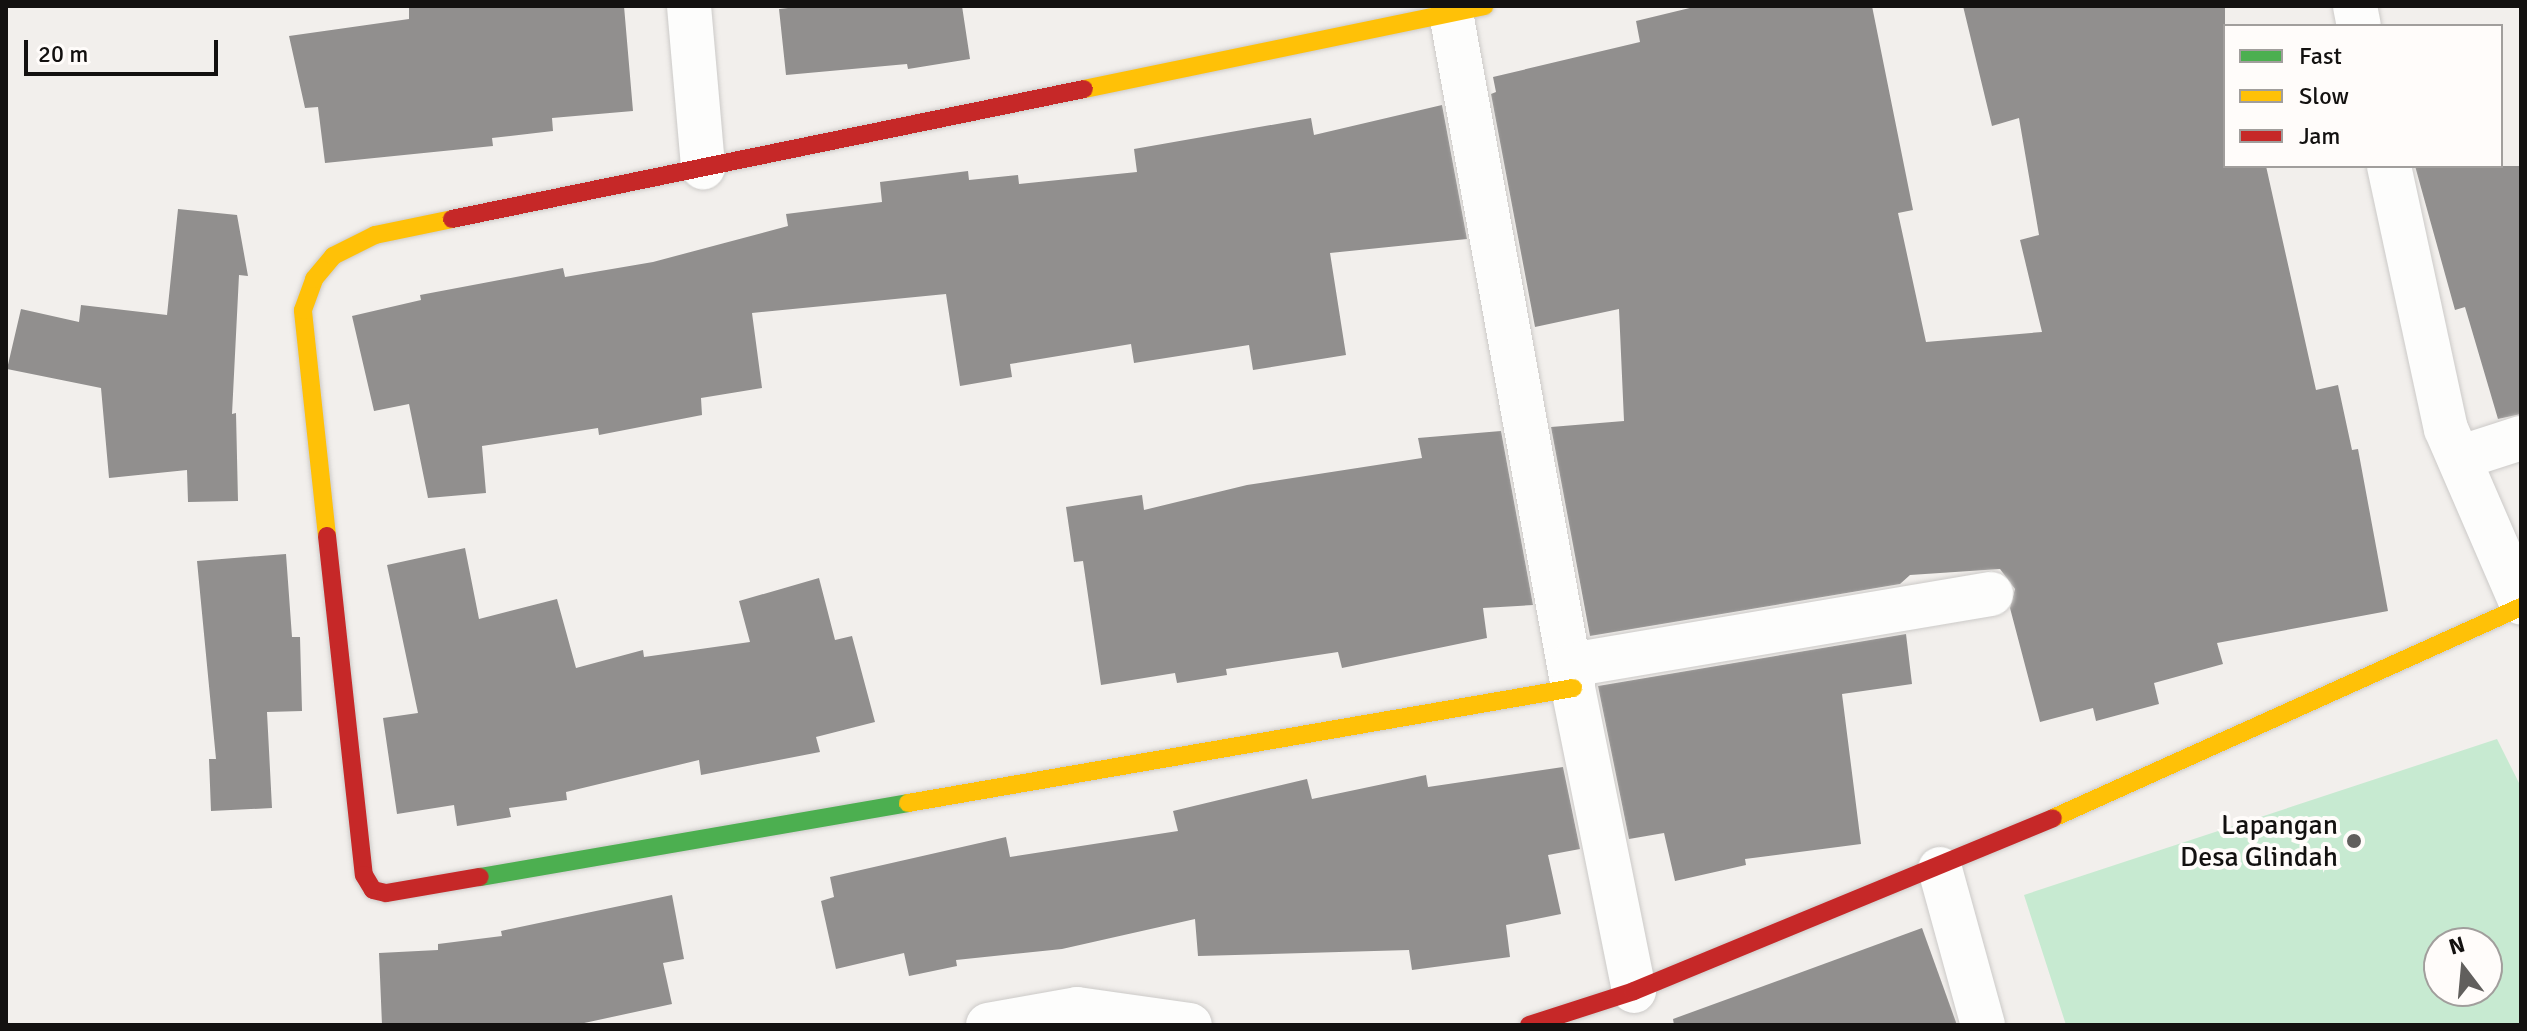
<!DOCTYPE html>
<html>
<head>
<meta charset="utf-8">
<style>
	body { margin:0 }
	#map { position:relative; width:2527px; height:1031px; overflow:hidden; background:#f2efec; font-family:Signika,sans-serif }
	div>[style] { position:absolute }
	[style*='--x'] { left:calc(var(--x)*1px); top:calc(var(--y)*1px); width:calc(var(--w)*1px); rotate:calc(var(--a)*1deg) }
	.green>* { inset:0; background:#c7ead1 }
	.building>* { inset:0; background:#918f8e }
	.roads { filter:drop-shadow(0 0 2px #cccac8) drop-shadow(0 0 2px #cccac8) }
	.street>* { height:44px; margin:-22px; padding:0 22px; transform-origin:22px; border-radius:22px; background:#fdfdfc }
	.fast>* { height:18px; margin:-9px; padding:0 9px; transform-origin:9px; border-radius:9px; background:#4caf50 }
	.slow>* { height:18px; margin:-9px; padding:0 9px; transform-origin:9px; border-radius:9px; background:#ffc107 }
	.jam>* { height:18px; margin:-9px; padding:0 9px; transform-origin:9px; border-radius:9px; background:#c62828 }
	.dots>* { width:22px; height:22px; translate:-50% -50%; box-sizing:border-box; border:4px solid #fffcfa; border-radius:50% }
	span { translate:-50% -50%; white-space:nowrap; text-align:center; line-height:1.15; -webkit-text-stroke:8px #fffcfa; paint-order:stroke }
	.poi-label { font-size:28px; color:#131110 }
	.right { translate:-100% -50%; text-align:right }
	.frame { position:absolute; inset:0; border:8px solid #131110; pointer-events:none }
	.legend { position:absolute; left:2223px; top:24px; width:280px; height:144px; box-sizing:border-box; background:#fffcfa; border:2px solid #a19e9c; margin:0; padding:10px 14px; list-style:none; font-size:24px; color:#131110 }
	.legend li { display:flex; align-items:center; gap:16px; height:40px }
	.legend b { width:40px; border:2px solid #a19e9c }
	.north { position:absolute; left:2423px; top:927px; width:80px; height:80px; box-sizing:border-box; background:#fffcfa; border:2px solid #a19e9c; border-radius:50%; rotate:344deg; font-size:22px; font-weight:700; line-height:32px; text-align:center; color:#131110 }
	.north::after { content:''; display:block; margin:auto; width:28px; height:36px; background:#615f5d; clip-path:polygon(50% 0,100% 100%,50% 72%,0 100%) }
	.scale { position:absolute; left:24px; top:40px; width:194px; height:36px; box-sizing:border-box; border:4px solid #131110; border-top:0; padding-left:10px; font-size:24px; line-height:28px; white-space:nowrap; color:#131110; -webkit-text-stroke:6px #fffcfa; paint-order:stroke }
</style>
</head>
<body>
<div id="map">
	<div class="green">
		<div style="clip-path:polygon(evenodd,2497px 739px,2521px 787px,2521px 1025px,2066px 1025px,2024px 895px,2497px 739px,2439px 943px,2487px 943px,2487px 991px,2439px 991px,2439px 943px)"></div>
	</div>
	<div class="building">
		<div style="clip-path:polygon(409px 6px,624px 6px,633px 111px,552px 118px,553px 131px,492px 138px,493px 146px,325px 163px,318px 107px,305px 108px,289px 36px,409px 19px)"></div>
		<div style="clip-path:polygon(806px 6px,962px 6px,970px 59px,908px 69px,907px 64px,786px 75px,779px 9px)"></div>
		<div style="clip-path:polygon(1698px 6px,1872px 6px,1913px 210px,1898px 213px,1926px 342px,2042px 332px,2020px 240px,2039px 235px,2019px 118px,1992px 126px,1963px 6px,2225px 6px,2225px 166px,2266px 166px,2316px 390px,2338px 385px,2352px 450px,2358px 449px,2388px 611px,2217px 643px,2223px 664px,2154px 683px,2159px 704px,2096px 721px,2093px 708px,2040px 722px,2010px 608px,2015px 589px,2000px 569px,1910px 575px,1900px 584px,1590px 636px,1551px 427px,1624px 421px,1619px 309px,1535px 327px,1491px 94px,1496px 92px,1493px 77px,1640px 42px,1636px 21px)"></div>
		<div style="clip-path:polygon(1442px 105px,1467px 239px,1330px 253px,1346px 355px,1253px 370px,1249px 345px,1134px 363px,1131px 344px,1010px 364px,1012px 377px,960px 386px,946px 294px,752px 313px,762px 388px,701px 398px,702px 415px,599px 435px,598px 428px,482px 446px,486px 493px,428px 498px,409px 404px,374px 411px,352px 316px,421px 300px,420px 295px,563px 268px,565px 277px,653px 262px,788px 226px,786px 214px,882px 202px,880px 182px,968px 171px,969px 180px,1018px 175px,1019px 184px,1137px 172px,1134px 149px,1311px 118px,1314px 135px)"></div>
		<div style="clip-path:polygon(2415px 166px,2521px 166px,2521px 414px,2498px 419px,2465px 307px,2455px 310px)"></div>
		<div style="clip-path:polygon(178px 209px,237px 215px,248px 276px,239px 275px,232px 414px,236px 413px,238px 501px,188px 502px,187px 470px,109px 478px,101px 388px,7px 369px,21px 309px,79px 322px,81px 305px,167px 315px)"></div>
		<div style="clip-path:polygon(1501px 431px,1533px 605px,1483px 608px,1487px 638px,1342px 668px,1338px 652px,1226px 669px,1227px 675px,1177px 683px,1175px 673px,1101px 685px,1083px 561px,1074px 562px,1066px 507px,1142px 495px,1144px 510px,1247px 485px,1422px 458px,1418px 438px)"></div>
		<div style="clip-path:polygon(465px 548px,479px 619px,557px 599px,576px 668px,643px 650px,644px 657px,750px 642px,739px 601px,819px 578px,835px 640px,852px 636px,875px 722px,816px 737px,820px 752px,701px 775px,699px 760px,566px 792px,567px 800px,509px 808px,511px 817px,457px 826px,454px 805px,397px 814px,383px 718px,418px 713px,387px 565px)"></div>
		<div style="clip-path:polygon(286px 554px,292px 637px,300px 637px,302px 711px,267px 712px,272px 808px,211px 811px,209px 759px,216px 759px,197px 561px)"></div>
		<div style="clip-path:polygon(1906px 634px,1912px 684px,1842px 694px,1861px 844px,1745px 859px,1746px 865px,1675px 881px,1664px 833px,1629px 839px,1598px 686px)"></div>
		<div style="clip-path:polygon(1563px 767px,1580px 849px,1548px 855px,1561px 914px,1506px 925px,1510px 957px,1412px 970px,1409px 950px,1198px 956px,1195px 919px,1062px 949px,956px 960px,957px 966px,909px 976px,904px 953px,836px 969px,821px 901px,834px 897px,830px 877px,1006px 837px,1010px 857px,1178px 831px,1173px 811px,1307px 779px,1312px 799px,1426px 775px,1428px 787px)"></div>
		<div style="clip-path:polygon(672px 895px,684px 959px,663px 963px,672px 1004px,575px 1025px,382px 1025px,379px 953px,438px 950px,438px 944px,502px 936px,501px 931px)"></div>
		<div style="clip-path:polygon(1922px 928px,1957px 1025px,1674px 1025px,1673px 1019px)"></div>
	</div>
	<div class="roads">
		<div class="street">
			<div style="--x:689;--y:6;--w:162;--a:85"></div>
			<div style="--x:2355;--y:6;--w:20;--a:79"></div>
			<div style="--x:1451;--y:13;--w:686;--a:79.75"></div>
			<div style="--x:1573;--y:688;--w:309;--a:78.6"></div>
			<div style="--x:2389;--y:166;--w:269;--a:77.8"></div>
			<div style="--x:2446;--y:429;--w:189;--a:66.6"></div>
			<div style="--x:2459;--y:458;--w:65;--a:-17.9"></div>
			<div style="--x:1571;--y:665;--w:426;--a:-9.6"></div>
			<div style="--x:1940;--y:869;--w:162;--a:74.6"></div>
			<div style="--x:988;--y:1025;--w:90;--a:-10.2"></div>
			<div style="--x:1077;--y:1009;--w:114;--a:8.1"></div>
		</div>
		<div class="fast">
			<div style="--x:480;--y:877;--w:434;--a:-9.8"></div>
		</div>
		<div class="slow">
			<div style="--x:1084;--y:89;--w:409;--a:-11.7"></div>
			<div style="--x:327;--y:536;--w:227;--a:-96.1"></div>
			<div style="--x:303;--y:310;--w:33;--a:-70"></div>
			<div style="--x:314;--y:279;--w:30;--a:-50"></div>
			<div style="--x:333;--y:256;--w:47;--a:-26.6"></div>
			<div style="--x:375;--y:235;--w:79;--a:-11.7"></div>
			<div style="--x:908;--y:803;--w:675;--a:-9.81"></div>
			<div style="--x:2053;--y:818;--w:513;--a:-24.27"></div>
		</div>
		<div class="jam">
			<div style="--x:452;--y:219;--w:645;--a:-11.62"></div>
			<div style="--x:327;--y:536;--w:341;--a:83.8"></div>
			<div style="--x:364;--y:875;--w:17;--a:59"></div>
			<div style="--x:373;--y:890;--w:13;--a:13"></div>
			<div style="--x:386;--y:893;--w:95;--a:-9.7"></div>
			<div style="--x:1529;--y:1025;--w:110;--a:-17.9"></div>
			<div style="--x:1634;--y:991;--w:453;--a:-22.4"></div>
		</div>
	</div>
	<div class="dots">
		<div style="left:2354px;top:841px;background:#615f5d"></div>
	</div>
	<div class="poi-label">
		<span class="right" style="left:2338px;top:841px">Lapangan<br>Desa Glindah</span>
	</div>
	<div class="frame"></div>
	<ul class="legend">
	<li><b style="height:10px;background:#4caf50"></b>Fast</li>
	<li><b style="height:10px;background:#ffc107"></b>Slow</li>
	<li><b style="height:10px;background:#c62828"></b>Jam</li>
	</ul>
	<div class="north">N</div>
	<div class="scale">20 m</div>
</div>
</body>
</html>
